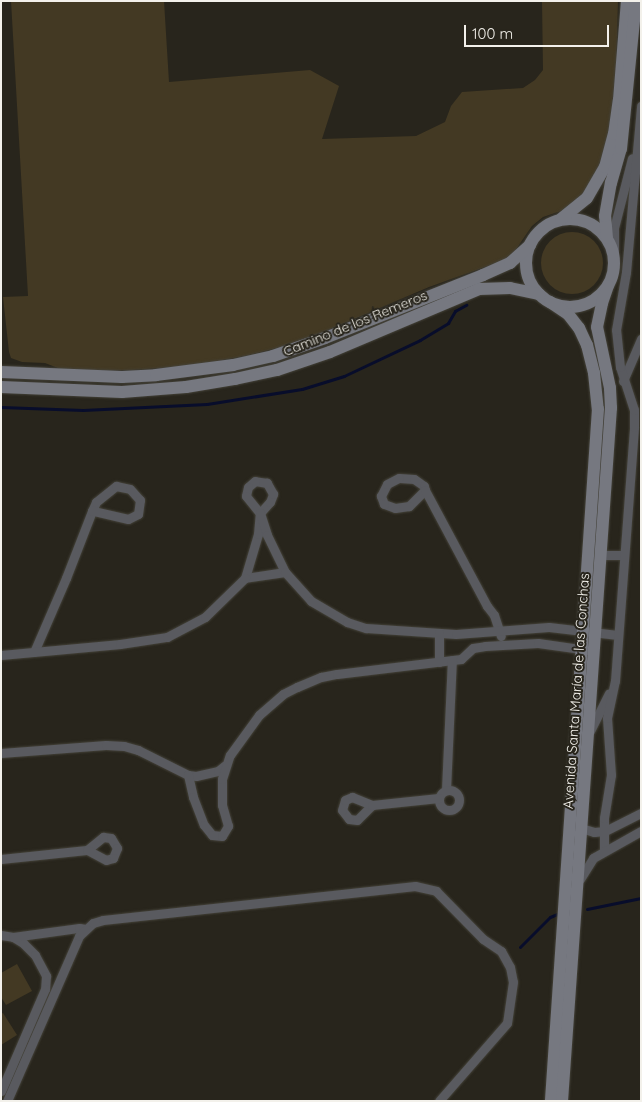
<!DOCTYPE html>
<html>
<head>
<meta charset="utf-8">
<style>
	body { margin:0 }
	#map { position:relative; width:642px; height:1102px; overflow:hidden; background:#28251c; font-family:Quicksand,sans-serif }
	div>[style] { position:absolute }
	[style*='--x'] { left:calc(var(--x)*1px); top:calc(var(--y)*1px); width:calc(var(--w)*1px); rotate:calc(var(--a)*1deg) }
	.green>* { inset:0; background:#433923 }
	.round { border-radius:50% }
	.stream>* { height:3px; margin:-1.5px; padding:0 1.5px; transform-origin:1.5px; border-radius:1.5px; background:#080d2b }
	.roads { filter:drop-shadow(0 0 1px #444239) drop-shadow(0 0 1px #444239) }
	.street>* { height:9px; margin:-4.5px; padding:0 4.5px; transform-origin:4.5px; border-radius:4.5px; background:#595a5f }
	.street>.ring { margin:-4.5px; padding:0; box-sizing:content-box; background:none; border:9px solid #595a5f; border-radius:50% }
	.secondary>* { height:12px; margin:-6px; padding:0 6px; transform-origin:6px; border-radius:6px; background:#767880 }
	.secondary>.ring { margin:-6px; padding:0; box-sizing:content-box; background:none; border:12px solid #767880; border-radius:50% }
	span { translate:-50% -50%; white-space:nowrap; text-align:center; line-height:1.15; -webkit-text-stroke:4px #28251c; paint-order:stroke }
	.street-label { font-size:14px; color:#f3f1eb }
	.frame { position:absolute; inset:0; border:2px solid #f3f1eb; pointer-events:none }
	.scale { position:absolute; left:464px; top:25px; width:145px; height:22px; box-sizing:border-box; border:2px solid #f3f1eb; border-top:0; padding-left:6px; font-size:15px; line-height:18px; white-space:nowrap; color:#f3f1eb; -webkit-text-stroke:4px #28251c; paint-order:stroke }
</style>
</head>
<body>
<div id="map">
	<div class="green">
		<div style="clip-path:polygon(11px 1px,164px 1px,169px 82px,310px 70px,339px 86px,322px 139px,416px 136px,445px 122px,451px 106px,462px 92px,523px 88px,535px 80px,543px 70px,542px 1px,618px 1px,616px 69px,609px 132px,597px 172px,587px 191px,561px 211px,543px 217px,532px 226px,510px 258px,429px 287px,300px 342px,245px 356px,188px 366px,132px 370px,63px 370px,45px 363px,22px 362px,11px 358px,9px 352px,3px 297px,28px 296px)"></div>
		<div class="round" style="left:541px;top:232px;width:62px;height:62px"></div>
		<div style="clip-path:polygon(17px 964px,32px 991px,6px 1005px,1px 997px,1px 973px)"></div>
		<div style="clip-path:polygon(3px 1013px,17px 1035px,1px 1045px,1px 1014px)"></div>
	</div>
	<div class="stream">
		<div style="--x:1;--y:407;--w:82;--a:2.1"></div>
		<div style="--x:83;--y:410;--w:124;--a:-2.8"></div>
		<div style="--x:207;--y:404;--w:96;--a:-9"></div>
		<div style="--x:302;--y:389;--w:44;--a:-17.2"></div>
		<div style="--x:344;--y:376;--w:84;--a:-25.3"></div>
		<div style="--x:420;--y:340;--w:33;--a:-31"></div>
		<div style="--x:448;--y:323;--w:14;--a:-60"></div>
		<div style="--x:455;--y:311;--w:13;--a:-29"></div>
		<div style="--x:587;--y:909;--w:55;--a:-11.5"></div>
		<div style="--x:520;--y:947;--w:42;--a:-45"></div>
		<div style="--x:550;--y:917;--w:8;--a:-23"></div>
	</div>
	<div class="roads">
		<div class="street">
			<div style="--x:614;--y:253;--w:25;--a:-90"></div>
			<div style="--x:614;--y:228;--w:72;--a:-75.6"></div>
			<div style="--x:623;--y:381;--w:46;--a:-66.8"></div>
			<div style="--x:399;--y:478;--w:15;--a:4"></div>
			<div style="--x:414;--y:479;--w:12;--a:35"></div>
			<div style="--x:424;--y:486;--w:4;--a:76"></div>
			<div style="--x:425;--y:490;--w:23;--a:135"></div>
			<div style="--x:409;--y:506;--w:14;--a:172"></div>
			<div style="--x:395;--y:508;--w:12;--a:-160"></div>
			<div style="--x:384;--y:504;--w:9;--a:-111"></div>
			<div style="--x:381;--y:496;--w:13;--a:-63"></div>
			<div style="--x:387;--y:484;--w:13;--a:-27"></div>
			<div style="--x:425;--y:490;--w:132;--a:61.9"></div>
			<div style="--x:487;--y:606;--w:11;--a:52"></div>
			<div style="--x:494;--y:615;--w:22;--a:72"></div>
			<div style="--x:601;--y:555;--w:23;--a:0"></div>
			<div style="--x:285;--y:572;--w:40;--a:171.5"></div>
			<div style="--x:245;--y:578;--w:46;--a:-73.5"></div>
			<div style="--x:258;--y:534;--w:21;--a:-85"></div>
			<div style="--x:260;--y:513;--w:15;--a:-48"></div>
			<div style="--x:270;--y:502;--w:9;--a:-69"></div>
			<div style="--x:273;--y:494;--w:13;--a:-119"></div>
			<div style="--x:267;--y:483;--w:12;--a:-171"></div>
			<div style="--x:255;--y:481;--w:9;--a:139"></div>
			<div style="--x:248;--y:487;--w:9;--a:103"></div>
			<div style="--x:246;--y:496;--w:22;--a:51"></div>
			<div style="--x:260;--y:513;--w:23;--a:72"></div>
			<div style="--x:267;--y:535;--w:41;--a:64.1"></div>
			<div style="--x:285;--y:572;--w:39;--a:48"></div>
			<div style="--x:311;--y:601;--w:42;--a:30.3"></div>
			<div style="--x:347;--y:622;--w:20;--a:18"></div>
			<div style="--x:366;--y:628;--w:90;--a:3.8"></div>
			<div style="--x:456;--y:634;--w:93;--a:-4.3"></div>
			<div style="--x:549;--y:627;--w:69;--a:6.6"></div>
			<div style="--x:34;--y:652;--w:81;--a:-66.6"></div>
			<div style="--x:66;--y:578;--w:72;--a:-68.8"></div>
			<div style="--x:92;--y:511;--w:10;--a:-66"></div>
			<div style="--x:96;--y:502;--w:26;--a:-39"></div>
			<div style="--x:116;--y:486;--w:14;--a:12"></div>
			<div style="--x:130;--y:489;--w:15;--a:48"></div>
			<div style="--x:140;--y:500;--w:14;--a:98"></div>
			<div style="--x:138;--y:514;--w:11;--a:153"></div>
			<div style="--x:128;--y:519;--w:37;--a:-167"></div>
			<div style="--x:1;--y:655;--w:120;--a:-5.3"></div>
			<div style="--x:120;--y:644;--w:48;--a:-8.5"></div>
			<div style="--x:167;--y:637;--w:43;--a:-27.8"></div>
			<div style="--x:205;--y:617;--w:56;--a:-44.3"></div>
			<div style="--x:439;--y:662;--w:29;--a:-90"></div>
			<div style="--x:590;--y:731;--w:42;--a:-63.4"></div>
			<div style="--x:1;--y:753;--w:105;--a:-4.4"></div>
			<div style="--x:106;--y:745;--w:18;--a:3"></div>
			<div style="--x:124;--y:746;--w:15;--a:16"></div>
			<div style="--x:138;--y:750;--w:56;--a:26.6"></div>
			<div style="--x:188;--y:775;--w:8;--a:7"></div>
			<div style="--x:196;--y:776;--w:23;--a:-13"></div>
			<div style="--x:218;--y:771;--w:8;--a:-40"></div>
			<div style="--x:188;--y:775;--w:23;--a:77"></div>
			<div style="--x:193;--y:797;--w:30;--a:69"></div>
			<div style="--x:204;--y:825;--w:13;--a:51"></div>
			<div style="--x:212;--y:835;--w:10;--a:6"></div>
			<div style="--x:222;--y:836;--w:12;--a:-59"></div>
			<div style="--x:228;--y:826;--w:22;--a:-106"></div>
			<div style="--x:222;--y:805;--w:26;--a:-90"></div>
			<div style="--x:222;--y:779;--w:25;--a:-72"></div>
			<div style="--x:230;--y:755;--w:49;--a:-54.1"></div>
			<div style="--x:259;--y:715;--w:32;--a:-41"></div>
			<div style="--x:283;--y:694;--w:16;--a:-27"></div>
			<div style="--x:297;--y:687;--w:26;--a:-23"></div>
			<div style="--x:321;--y:677;--w:16;--a:-11"></div>
			<div style="--x:337;--y:674;--w:125;--a:-6.9"></div>
			<div style="--x:461;--y:659;--w:16;--a:-43"></div>
			<div style="--x:473;--y:648;--w:12;--a:-9"></div>
			<div style="--x:485;--y:646;--w:53;--a:-3.2"></div>
			<div style="--x:538;--y:643;--w:49;--a:8.1"></div>
			<div style="--x:446;--y:790;--w:130;--a:-87.4"></div>
			<div class="ring" style="left:439px;top:790px;width:11px;height:11px"></div>
			<div style="--x:372;--y:805;--w:21;--a:135"></div>
			<div style="--x:357;--y:820;--w:8;--a:-173"></div>
			<div style="--x:349;--y:819;--w:11;--a:-128"></div>
			<div style="--x:342;--y:810;--w:10;--a:-73"></div>
			<div style="--x:345;--y:800;--w:8;--a:-23"></div>
			<div style="--x:352;--y:797;--w:22;--a:22"></div>
			<div style="--x:372;--y:805;--w:67;--a:-6"></div>
			<div style="--x:581;--y:828;--w:14;--a:17"></div>
			<div style="--x:594;--y:832;--w:11;--a:-5"></div>
			<div style="--x:605;--y:831;--w:40;--a:-26.6"></div>
			<div style="--x:604;--y:851;--w:33;--a:-90"></div>
			<div style="--x:604;--y:818;--w:44;--a:-80.8"></div>
			<div style="--x:611;--y:775;--w:57;--a:-94"></div>
			<div style="--x:607;--y:718;--w:38;--a:-78"></div>
			<div style="--x:615;--y:681;--w:255;--a:-85.7"></div>
			<div style="--x:634;--y:427;--w:17;--a:-90"></div>
			<div style="--x:634;--y:410;--w:45;--a:-108"></div>
			<div style="--x:620;--y:367;--w:37;--a:-96"></div>
			<div style="--x:616;--y:330;--w:59;--a:-80.2"></div>
			<div style="--x:626;--y:272;--w:167;--a:-84.8"></div>
			<div style="--x:1;--y:859;--w:86;--a:-6"></div>
			<div style="--x:87;--y:850;--w:21;--a:-39"></div>
			<div style="--x:103;--y:837;--w:8;--a:7"></div>
			<div style="--x:111;--y:838;--w:12;--a:59"></div>
			<div style="--x:117;--y:848;--w:11;--a:112"></div>
			<div style="--x:113;--y:858;--w:7;--a:164"></div>
			<div style="--x:106;--y:860;--w:21;--a:-152"></div>
			<div style="--x:580;--y:879;--w:25;--a:-58"></div>
			<div style="--x:593;--y:858;--w:55;--a:-29.4"></div>
			<div style="--x:1;--y:935;--w:12;--a:9"></div>
			<div style="--x:13;--y:937;--w:12;--a:31"></div>
			<div style="--x:23;--y:943;--w:17;--a:45"></div>
			<div style="--x:35;--y:955;--w:24;--a:62"></div>
			<div style="--x:46;--y:976;--w:13;--a:94"></div>
			<div style="--x:45;--y:989;--w:111;--a:113.3"></div>
			<div style="--x:13;--y:937;--w:67;--a:-7.8"></div>
			<div style="--x:79;--y:928;--w:7;--a:8"></div>
			<div style="--x:7;--y:1101;--w:180;--a:-66.4"></div>
			<div style="--x:79;--y:936;--w:19;--a:-43"></div>
			<div style="--x:93;--y:923;--w:10;--a:-17"></div>
			<div style="--x:103;--y:920;--w:314;--a:-6.2"></div>
			<div style="--x:415;--y:886;--w:22;--a:13"></div>
			<div style="--x:436;--y:891;--w:67;--a:45.6"></div>
			<div style="--x:483;--y:939;--w:22;--a:34"></div>
			<div style="--x:501;--y:951;--w:18;--a:61"></div>
			<div style="--x:510;--y:967;--w:15;--a:79"></div>
			<div style="--x:513;--y:982;--w:41;--a:98.3"></div>
			<div style="--x:507;--y:1023;--w:103;--a:131.1"></div>
		</div>
		<div class="secondary">
			<div class="ring" style="left:526px;top:219px;width:76px;height:76px"></div>
			<div style="--x:561;--y:219;--w:33;--a:-39"></div>
			<div style="--x:587;--y:198;--w:36;--a:-60"></div>
			<div style="--x:605;--y:167;--w:34;--a:-75"></div>
			<div style="--x:614;--y:134;--w:34;--a:-82"></div>
			<div style="--x:619;--y:100;--w:99;--a:-85.4"></div>
			<div style="--x:607;--y:238;--w:22;--a:-95"></div>
			<div style="--x:605;--y:216;--w:34;--a:-80"></div>
			<div style="--x:611;--y:183;--w:35;--a:-74"></div>
			<div style="--x:621;--y:149;--w:149;--a:-84.2"></div>
			<div style="--x:550;--y:302;--w:22;--a:34"></div>
			<div style="--x:568;--y:314;--w:18;--a:52"></div>
			<div style="--x:579;--y:328;--w:19;--a:65"></div>
			<div style="--x:587;--y:345;--w:29;--a:76"></div>
			<div style="--x:594;--y:373;--w:36;--a:84"></div>
			<div style="--x:598;--y:409;--w:694;--a:93.89"></div>
			<div style="--x:1;--y:372;--w:121;--a:2.4"></div>
			<div style="--x:122;--y:377;--w:34;--a:-3"></div>
			<div style="--x:156;--y:375;--w:78;--a:-7.4"></div>
			<div style="--x:233;--y:365;--w:41;--a:-12.7"></div>
			<div style="--x:273;--y:356;--w:55;--a:-19.1"></div>
			<div style="--x:325;--y:338;--w:170;--a:-21.7"></div>
			<div style="--x:483;--y:275;--w:30;--a:-24"></div>
			<div style="--x:510;--y:263;--w:27;--a:-42"></div>
			<div style="--x:1;--y:387;--w:121;--a:2.4"></div>
			<div style="--x:122;--y:392;--w:64;--a:-4.5"></div>
			<div style="--x:186;--y:387;--w:50;--a:-9.3"></div>
			<div style="--x:235;--y:379;--w:43;--a:-12.1"></div>
			<div style="--x:277;--y:370;--w:56;--a:-18.8"></div>
			<div style="--x:330;--y:352;--w:162;--a:-22.9"></div>
			<div style="--x:479;--y:289;--w:31;--a:-2"></div>
			<div style="--x:510;--y:288;--w:30;--a:12"></div>
			<div style="--x:562;--y:1101;--w:695;--a:-85.96"></div>
			<div style="--x:611;--y:408;--w:20;--a:-93"></div>
			<div style="--x:610;--y:388;--w:62;--a:-102"></div>
			<div style="--x:597;--y:327;--w:25;--a:-78"></div>
			<div style="--x:602;--y:303;--w:18;--a:-71"></div>
		</div>
	</div>
	<div class="street-label">
		<span style="left:355px;top:323px;rotate:-22deg">Camino de los Remeros</span>
		<span style="left:576px;top:691px;rotate:-86deg">Avenida Santa María de las Conchas</span>
	</div>
	<div class="frame"></div>
	<div class="scale">100 m</div>
</div>
</body>
</html>
